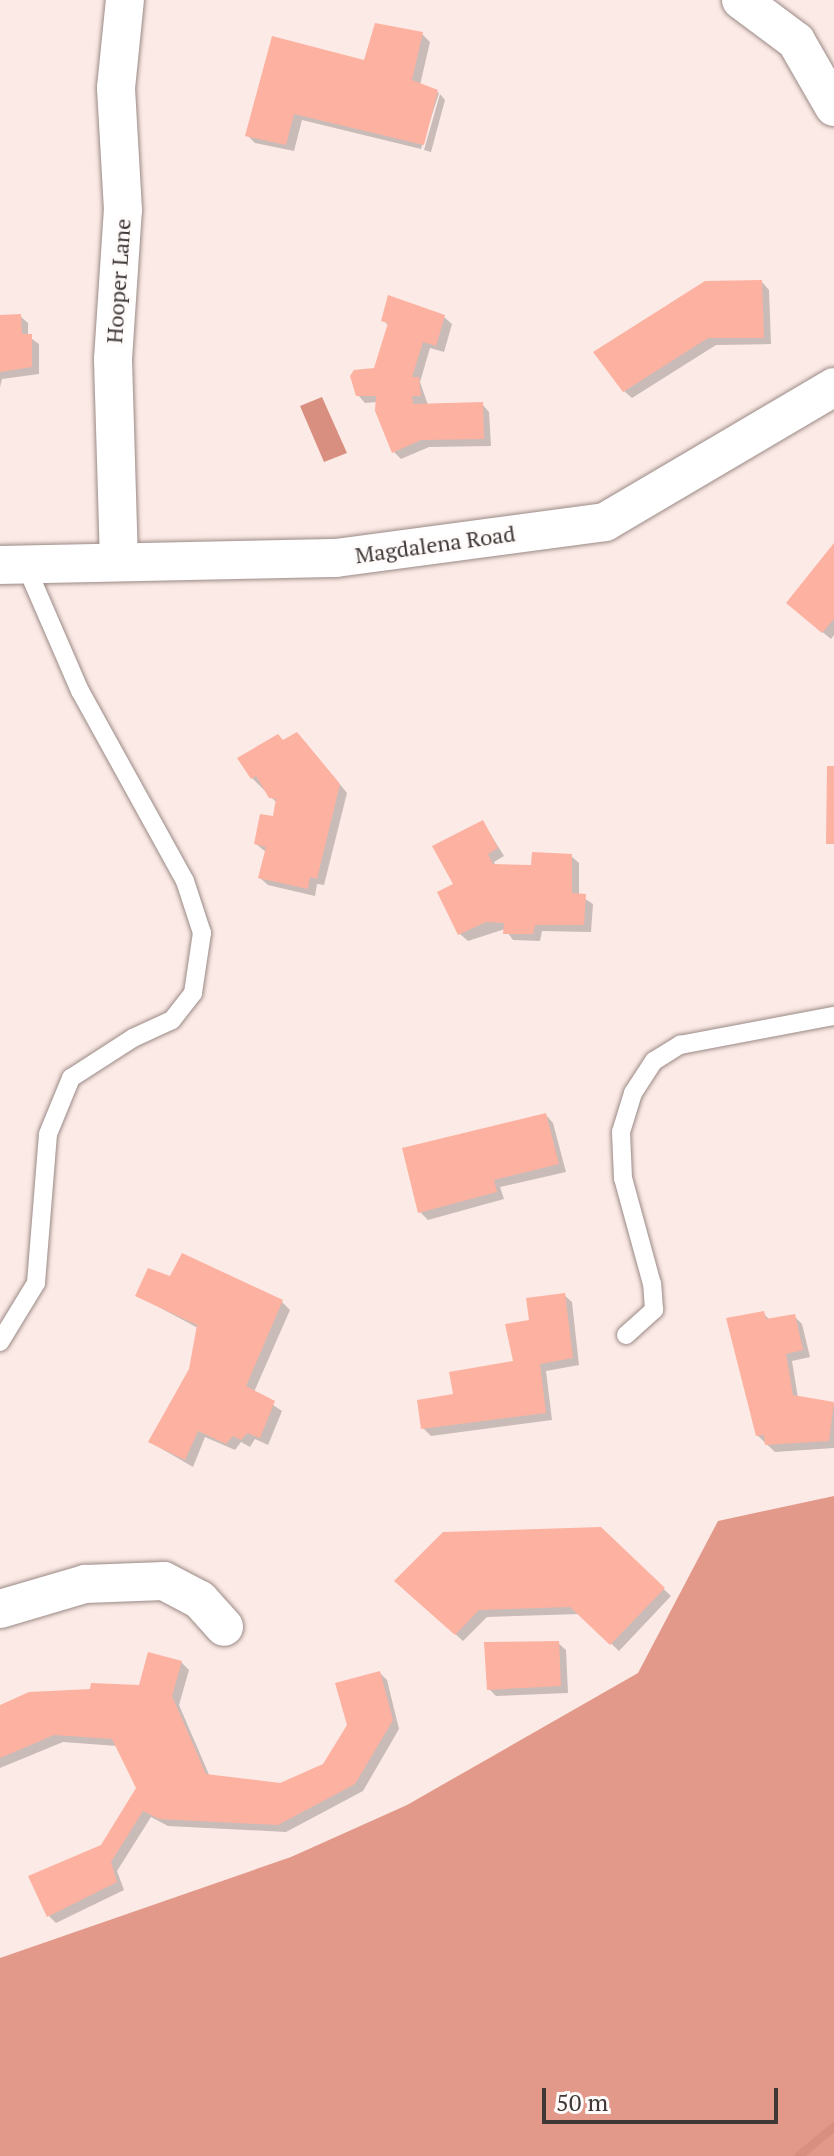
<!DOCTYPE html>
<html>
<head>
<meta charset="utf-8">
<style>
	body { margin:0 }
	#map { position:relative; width:834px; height:2156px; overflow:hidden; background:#fceae6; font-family:"PT Serif",serif }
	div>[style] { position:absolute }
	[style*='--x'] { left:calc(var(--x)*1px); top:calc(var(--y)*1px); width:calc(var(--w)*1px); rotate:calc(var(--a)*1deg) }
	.forest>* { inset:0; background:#e39989 }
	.water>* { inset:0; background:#d98f80 }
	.shadow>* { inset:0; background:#0003 }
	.stream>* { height:9px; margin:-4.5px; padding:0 4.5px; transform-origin:4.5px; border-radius:4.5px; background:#d98f80 }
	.building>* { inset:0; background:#fdb1a0 }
	.roads { filter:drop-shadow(0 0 2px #9a8a86) drop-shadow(0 0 2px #9a8a86) }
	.service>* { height:18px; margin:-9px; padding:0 9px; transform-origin:9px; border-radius:9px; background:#fff }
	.minor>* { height:38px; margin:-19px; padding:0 19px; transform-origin:19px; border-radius:19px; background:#fff }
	span { translate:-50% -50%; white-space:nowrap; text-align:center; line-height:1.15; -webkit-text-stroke:6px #fefbfa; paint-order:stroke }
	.street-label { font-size:22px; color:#3f3836 }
	.scale { position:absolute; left:542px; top:2088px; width:236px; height:36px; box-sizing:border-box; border:4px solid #3f3836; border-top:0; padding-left:10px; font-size:24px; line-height:28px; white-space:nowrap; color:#3f3836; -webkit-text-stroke:6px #fefbfa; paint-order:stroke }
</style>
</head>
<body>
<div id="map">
	<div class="forest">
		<div style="clip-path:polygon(834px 1496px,834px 2156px,0 2156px,0 1958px,291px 1857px,407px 1805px,638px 1673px,718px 1521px)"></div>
	</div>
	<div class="water">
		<div style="clip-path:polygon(322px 397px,347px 453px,324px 462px,300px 406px)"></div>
	</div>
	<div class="shadow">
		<div style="clip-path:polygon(422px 34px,430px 42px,420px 85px,439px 93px,421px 149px,302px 120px,294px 151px,255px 143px,247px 135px,365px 63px)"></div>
		<div style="clip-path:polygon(440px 94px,445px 100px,431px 152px,424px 150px)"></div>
		<div style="clip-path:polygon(762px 282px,769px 290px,771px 344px,716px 345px,632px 398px,624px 391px)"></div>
		<div style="clip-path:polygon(20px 316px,28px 323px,28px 336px,39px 344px,39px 374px,2px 379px,0 387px,0 317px)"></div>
		<div style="clip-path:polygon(444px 317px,452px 324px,444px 352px,430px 348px,420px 382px,428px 405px,482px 404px,489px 412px,491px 446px,429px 447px,401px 459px,393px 451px,377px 402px,365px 403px,358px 395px,376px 370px,389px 326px,383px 320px)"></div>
		<div style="clip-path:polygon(834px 546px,834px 635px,831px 639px,797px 611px)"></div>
		<div style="clip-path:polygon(284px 742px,305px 742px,347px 793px,324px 885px,317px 884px,315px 896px,268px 885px,260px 878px,266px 852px,256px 844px,275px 819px,277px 803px,252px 778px)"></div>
		<div style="clip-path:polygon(483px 822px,504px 856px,494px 862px,496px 866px,533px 867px,571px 856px,579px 863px,579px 895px,593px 904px,591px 932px,542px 931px,540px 941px,513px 940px,505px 929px,468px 941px,460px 934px,456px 885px)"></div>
		<div style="clip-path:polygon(546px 1115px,553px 1123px,566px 1172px,500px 1187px,504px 1199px,428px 1220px,420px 1212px)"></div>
		<div style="clip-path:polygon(171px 1279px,282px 1302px,290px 1310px,254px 1392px,282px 1411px,268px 1445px,255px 1439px,250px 1447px,241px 1442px,235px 1450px,205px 1437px,193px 1467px,150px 1442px,191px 1369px,198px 1328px,138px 1296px)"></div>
		<div style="clip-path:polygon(564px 1295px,572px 1302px,579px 1365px,546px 1371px,552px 1420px,431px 1436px,423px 1428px,455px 1396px,515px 1362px,531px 1321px)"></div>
		<div style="clip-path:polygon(763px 1313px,771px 1321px,794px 1316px,802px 1324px,810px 1357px,792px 1361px,798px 1398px,834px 1404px,834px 1448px,775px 1452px,757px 1435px)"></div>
		<div style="clip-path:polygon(601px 1529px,671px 1596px,619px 1651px,580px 1614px,487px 1617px,463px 1641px,404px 1588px)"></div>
		<div style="clip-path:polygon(558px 1643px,566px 1650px,568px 1693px,496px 1696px,489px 1689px)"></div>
		<div style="clip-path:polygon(181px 1662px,189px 1670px,179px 1705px,210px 1777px,280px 1785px,324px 1766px,380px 1673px,387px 1680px,399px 1729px,363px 1791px,286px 1832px,168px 1826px,151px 1817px,117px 1871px,124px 1890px,56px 1923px,49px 1916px,102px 1847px,138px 1789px,117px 1746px,63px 1742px,0 1768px,0 1707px,140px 1687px)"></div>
	</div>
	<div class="stream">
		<div style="--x:798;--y:2156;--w:47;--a:-39.8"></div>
	</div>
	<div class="building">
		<div style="clip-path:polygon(375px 23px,423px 32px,412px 80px,438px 90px,424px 145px,294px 114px,286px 145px,245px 136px,272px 36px,364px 60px)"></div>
		<div style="clip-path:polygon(762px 280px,764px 338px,708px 338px,623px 392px,593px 352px,705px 281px)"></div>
		<div style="clip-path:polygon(388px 295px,445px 315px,436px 346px,423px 342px,412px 377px,419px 377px,421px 396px,412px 396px,413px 404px,483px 402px,484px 439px,421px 440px,392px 453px,375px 411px,376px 396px,356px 396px,350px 376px,354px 370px,374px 368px,388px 323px,381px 321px)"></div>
		<div style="clip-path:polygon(21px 314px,22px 334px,32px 334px,32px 367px,0 372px,0 315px)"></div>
		<div style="clip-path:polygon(834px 543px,834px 619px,822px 633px,786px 603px)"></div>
		<div style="clip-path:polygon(297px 732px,340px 784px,317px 879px,310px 877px,308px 889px,258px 878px,266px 847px,254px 844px,260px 814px,273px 816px,276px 799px,269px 798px,256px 776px,251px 779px,237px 758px,278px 734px,283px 740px)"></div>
		<div style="clip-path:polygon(827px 766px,834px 766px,834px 844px,826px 844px)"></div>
		<div style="clip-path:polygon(483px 820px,498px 848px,488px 854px,493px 864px,531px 865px,532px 852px,572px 854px,572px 893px,586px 894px,584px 925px,535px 925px,533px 934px,503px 934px,504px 923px,486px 922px,458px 935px,437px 892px,453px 884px,432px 846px)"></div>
		<div style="clip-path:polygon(546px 1113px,559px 1164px,494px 1180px,497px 1192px,418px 1213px,402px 1148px)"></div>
		<div style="clip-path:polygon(182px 1253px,283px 1300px,246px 1386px,275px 1401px,260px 1438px,247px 1433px,241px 1440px,233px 1436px,226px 1444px,198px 1431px,185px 1460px,148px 1442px,189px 1369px,197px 1325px,135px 1296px,148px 1268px,170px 1276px)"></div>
		<div style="clip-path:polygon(565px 1293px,573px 1358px,540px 1364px,546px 1413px,421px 1429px,417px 1400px,453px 1394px,449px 1372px,513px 1361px,505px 1324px,529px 1320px,526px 1298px)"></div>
		<div style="clip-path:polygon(764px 1311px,766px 1319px,795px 1314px,803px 1350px,786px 1354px,793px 1395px,834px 1402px,829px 1441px,765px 1445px,764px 1435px,756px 1436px,726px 1318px)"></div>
		<div style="clip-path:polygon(601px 1527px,665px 1588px,610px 1645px,570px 1607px,479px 1610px,455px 1635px,394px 1581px,443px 1532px)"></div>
		<div style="clip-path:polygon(559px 1641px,561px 1686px,487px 1690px,484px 1642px)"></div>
		<div style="clip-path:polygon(148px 1652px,182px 1661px,172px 1696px,206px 1774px,280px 1783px,323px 1764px,347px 1725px,335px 1683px,380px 1671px,393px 1720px,355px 1784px,278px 1825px,159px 1819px,143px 1811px,111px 1862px,117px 1882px,47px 1917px,28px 1876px,101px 1845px,136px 1788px,112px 1739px,54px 1735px,0 1758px,0 1705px,29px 1692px,90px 1689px,91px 1683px,139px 1685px)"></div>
	</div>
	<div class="roads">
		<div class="service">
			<div style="--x:626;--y:1335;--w:38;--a:-42"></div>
			<div style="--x:654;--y:1310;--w:26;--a:-94"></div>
			<div style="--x:652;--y:1284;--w:110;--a:-105.3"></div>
			<div style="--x:623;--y:1178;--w:46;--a:-92.5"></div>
			<div style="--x:621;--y:1132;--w:41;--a:-72.9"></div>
			<div style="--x:633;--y:1093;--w:38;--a:-57"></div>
			<div style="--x:654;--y:1061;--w:31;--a:-32"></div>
			<div style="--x:680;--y:1045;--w:157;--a:-10.7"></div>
			<div style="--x:0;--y:1342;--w:69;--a:-58.6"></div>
			<div style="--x:36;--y:1283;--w:149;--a:-85.4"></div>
			<div style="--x:48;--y:1134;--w:61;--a:-67.7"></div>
			<div style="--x:71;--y:1078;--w:74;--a:-32.8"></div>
			<div style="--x:133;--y:1038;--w:43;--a:-24.8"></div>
			<div style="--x:172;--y:1020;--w:34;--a:-52"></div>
			<div style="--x:193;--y:993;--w:61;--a:-81.5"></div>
			<div style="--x:202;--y:933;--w:55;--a:-108.1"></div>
			<div style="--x:185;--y:881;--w:217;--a:-118.9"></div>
			<div style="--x:80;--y:691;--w:138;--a:-113.4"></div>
		</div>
		<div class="minor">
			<div style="--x:741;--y:0;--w:69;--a:36.7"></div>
			<div style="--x:796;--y:41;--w:76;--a:60.1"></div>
			<div style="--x:119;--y:562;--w:203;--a:-91.7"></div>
			<div style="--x:113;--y:359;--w:149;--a:-86.2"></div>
			<div style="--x:123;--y:210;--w:122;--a:-93.3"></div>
			<div style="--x:116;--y:88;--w:88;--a:-84.2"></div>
			<div style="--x:0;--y:565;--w:336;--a:-1.2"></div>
			<div style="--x:336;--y:558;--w:271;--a:-7.6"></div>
			<div style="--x:605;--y:522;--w:266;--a:-30.5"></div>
			<div style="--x:0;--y:1609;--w:89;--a:-16.4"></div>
			<div style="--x:85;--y:1584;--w:79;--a:-2.2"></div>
			<div style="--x:164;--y:1581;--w:41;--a:27.8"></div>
			<div style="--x:200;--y:1600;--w:36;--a:48"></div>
		</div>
	</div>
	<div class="street-label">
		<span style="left:118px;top:281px;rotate:-86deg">Hooper Lane</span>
		<span style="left:435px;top:544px;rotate:-8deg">Magdalena Road</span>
	</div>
	<div class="scale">50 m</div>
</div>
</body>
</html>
